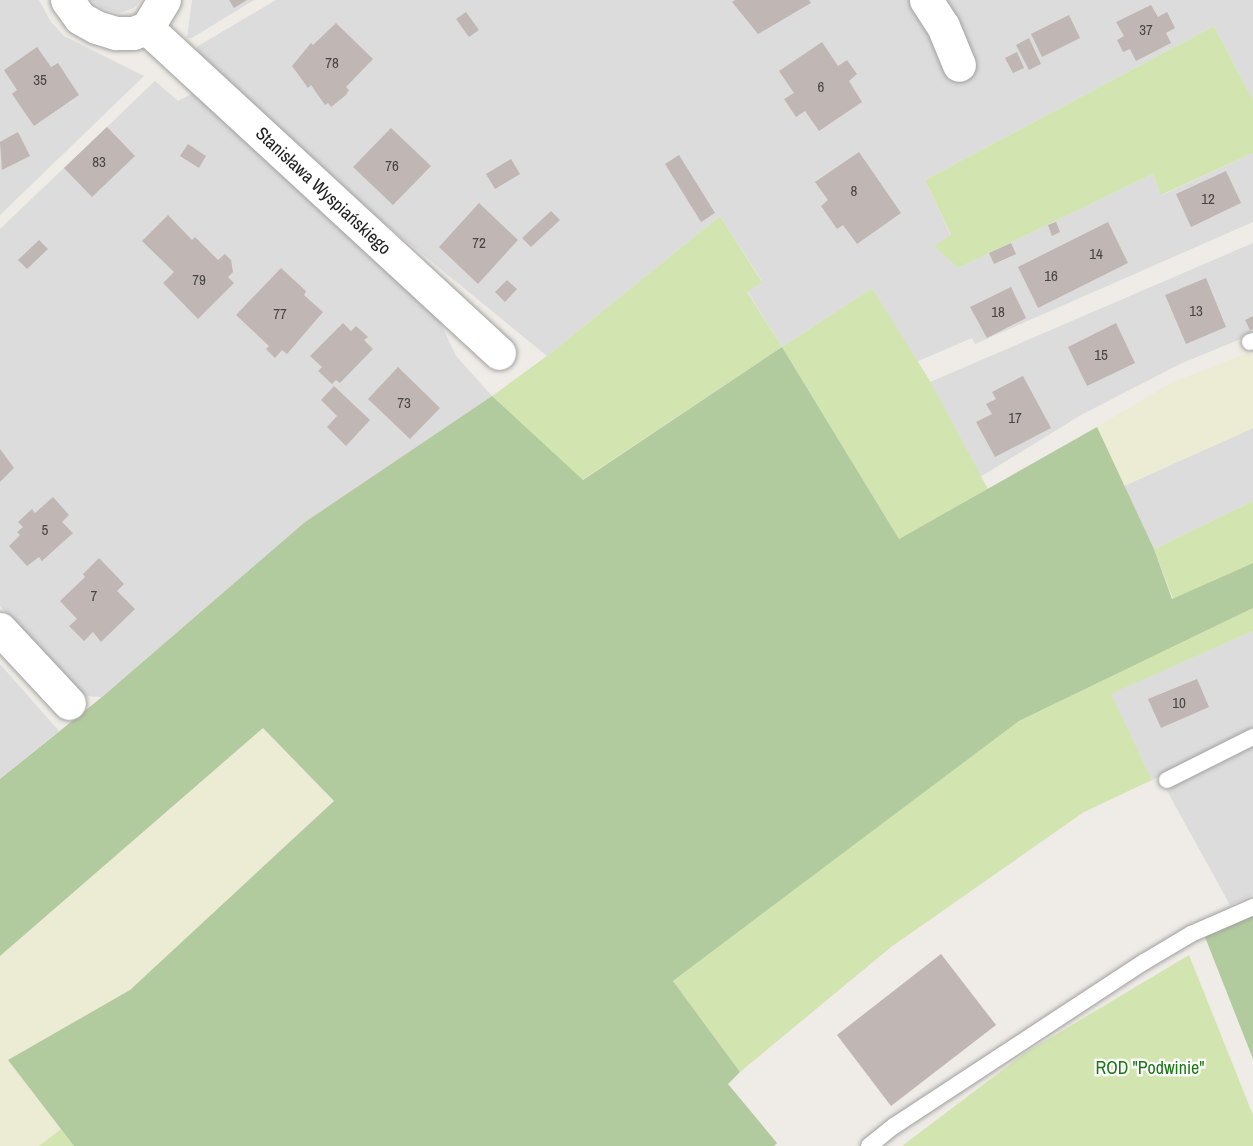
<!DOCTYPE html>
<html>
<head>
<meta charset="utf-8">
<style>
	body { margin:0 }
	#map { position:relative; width:1253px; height:1146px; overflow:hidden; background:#efebe6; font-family:"Archivo Narrow",sans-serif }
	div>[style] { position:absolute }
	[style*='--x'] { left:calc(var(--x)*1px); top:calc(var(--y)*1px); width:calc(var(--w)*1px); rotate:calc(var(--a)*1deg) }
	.residential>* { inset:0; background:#dddcdc }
	.farmland>* { inset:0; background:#ecebd3 }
	.grass>* { inset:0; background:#d2e5b0 }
	.forest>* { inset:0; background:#b2cb9e }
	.building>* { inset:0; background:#c0b6b3 }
	.roads { filter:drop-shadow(0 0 2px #a0a0a0) drop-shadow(0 0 2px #a0a0a0) }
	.lane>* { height:16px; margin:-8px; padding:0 8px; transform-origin:8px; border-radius:8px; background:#fff }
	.street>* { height:33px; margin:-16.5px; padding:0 16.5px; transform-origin:16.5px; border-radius:16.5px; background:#fff }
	span { translate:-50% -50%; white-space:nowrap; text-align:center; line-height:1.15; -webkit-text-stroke:4.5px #fff; paint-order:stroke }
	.number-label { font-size:15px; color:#474544 }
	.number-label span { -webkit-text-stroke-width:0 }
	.street-label { font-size:18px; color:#1f1f1f }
	.park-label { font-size:18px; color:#1a7714 }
</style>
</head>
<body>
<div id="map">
	<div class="residential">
		<div style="clip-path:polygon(0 0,39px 0,51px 22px,64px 36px,144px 76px,0 215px)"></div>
		<div style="clip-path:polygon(91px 0,141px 0,134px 8px,119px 13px,102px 8px)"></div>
		<div style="clip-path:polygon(192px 0,254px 0,192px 38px,187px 38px)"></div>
		<div style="clip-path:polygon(276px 0,914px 0,947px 69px,949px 80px,971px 66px,940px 0,1253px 0,1253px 100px,1214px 26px,925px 180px,951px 236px,935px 246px,958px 268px,1153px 174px,1162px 195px,1253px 153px,1253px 222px,975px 344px,972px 338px,916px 362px,872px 288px,782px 347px,747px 291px,762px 281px,720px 216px,547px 356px,329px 178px,191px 56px,198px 46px)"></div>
		<div style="clip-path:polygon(155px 81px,178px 101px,195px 92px,436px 313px,456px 356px,492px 396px,305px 522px,102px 697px,83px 696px,0 606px,0 229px)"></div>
		<div style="clip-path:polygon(1253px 243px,1253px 334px,1180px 364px,1081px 415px,980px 477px,930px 382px)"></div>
		<div style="clip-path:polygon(1253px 428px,1253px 501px,1154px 549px,1124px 486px)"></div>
		<div style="clip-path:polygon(1253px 631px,1253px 731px,1152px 780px,1110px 694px)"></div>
		<div style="clip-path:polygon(0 664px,59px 731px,0 779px)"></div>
		<div style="clip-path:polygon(1253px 747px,1253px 895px,1230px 905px,1166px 789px)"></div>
	</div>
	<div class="farmland">
		<div style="clip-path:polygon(1250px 352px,1253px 359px,1253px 428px,1124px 486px,1097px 427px,1171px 383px)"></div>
		<div style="clip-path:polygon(263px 728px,334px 801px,130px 990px,8px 1060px,61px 1129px,39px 1146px,0 1146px,0 956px)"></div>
	</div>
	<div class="grass">
		<div style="clip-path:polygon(1214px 26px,1253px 100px,1253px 153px,1161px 195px,1153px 174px,958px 268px,934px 246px,951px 235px,925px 180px)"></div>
		<div style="clip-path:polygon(720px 216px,762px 282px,747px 292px,782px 347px,872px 288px,930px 381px,988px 489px,899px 539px,782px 347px,582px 480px,492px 396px,547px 356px)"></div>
		<div style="clip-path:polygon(1253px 501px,1253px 563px,1173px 599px,1154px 549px)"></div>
		<div style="clip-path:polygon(1253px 608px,1253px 631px,1111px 694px,1152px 780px,1084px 812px,891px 947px,740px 1072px,673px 981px,1019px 721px)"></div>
		<div style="clip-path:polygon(1189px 955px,1253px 1115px,1253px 1146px,902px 1146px,1025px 1053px)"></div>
		<div style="clip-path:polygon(61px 1129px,74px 1146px,39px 1146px)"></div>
	</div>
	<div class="forest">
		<div style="clip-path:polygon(782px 347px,899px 539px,1097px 427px,1154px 549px,1172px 599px,1253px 563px,1253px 608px,1019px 721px,673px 981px,740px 1072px,728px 1084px,777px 1143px,774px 1146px,74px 1146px,8px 1060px,130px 990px,334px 801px,263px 728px,0 956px,0 779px,102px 697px,305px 522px,492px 396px,583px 480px)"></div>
		<div style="clip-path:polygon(1253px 916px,1253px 1059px,1205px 937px)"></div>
	</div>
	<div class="building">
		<div style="clip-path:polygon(229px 0,247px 0,234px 8px)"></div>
		<div style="clip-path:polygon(735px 0,809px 0,811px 3px,758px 34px,732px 2px)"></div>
		<div style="clip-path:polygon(1151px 5px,1158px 17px,1167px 12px,1175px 28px,1166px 33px,1171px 43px,1136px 61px,1130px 49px,1123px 52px,1117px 40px,1124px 36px,1116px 22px)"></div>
		<div style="clip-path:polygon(466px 12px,479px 30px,469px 37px,456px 19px)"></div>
		<div style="clip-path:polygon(1069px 15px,1080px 38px,1042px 57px,1031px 34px)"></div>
		<div style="clip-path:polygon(336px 23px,373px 59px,346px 87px,349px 90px,346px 95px,331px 107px,328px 103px,325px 105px,311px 85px,308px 88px,292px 66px,311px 43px,313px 45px)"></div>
		<div style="clip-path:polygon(1029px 38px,1041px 64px,1029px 70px,1016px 45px)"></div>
		<div style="clip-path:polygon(822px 42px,838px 66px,847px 60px,857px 74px,849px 81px,862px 102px,819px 131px,805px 111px,796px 117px,784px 99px,794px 93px,779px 71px)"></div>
		<div style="clip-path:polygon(37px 47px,51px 67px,58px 63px,79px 95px,34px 126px,12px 94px,17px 90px,4px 70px)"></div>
		<div style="clip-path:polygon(1017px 52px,1024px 68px,1013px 73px,1005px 58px)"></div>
		<div style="clip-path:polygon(107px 127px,135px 156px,92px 197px,64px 168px)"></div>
		<div style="clip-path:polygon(391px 128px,431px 166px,393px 205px,353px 167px)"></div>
		<div style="clip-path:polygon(18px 132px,30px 156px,2px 170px,0 142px)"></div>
		<div style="clip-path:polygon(188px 144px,206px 156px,199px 168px,180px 156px)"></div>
		<div style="clip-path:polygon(859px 152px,901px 213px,857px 244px,843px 225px,837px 229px,821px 206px,828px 200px,815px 182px)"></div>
		<div style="clip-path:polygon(679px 155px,715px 213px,701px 222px,665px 164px)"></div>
		<div style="clip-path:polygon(511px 159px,520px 174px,495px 189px,486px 174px)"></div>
		<div style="clip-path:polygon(1226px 171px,1241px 203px,1191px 227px,1176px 194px)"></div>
		<div style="clip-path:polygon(479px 203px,518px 240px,478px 284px,439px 247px)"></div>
		<div style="clip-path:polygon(551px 211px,560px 220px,531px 247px,522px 238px)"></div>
		<div style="clip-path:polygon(168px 215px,192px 240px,195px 237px,218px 260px,225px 254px,231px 260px,233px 272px,228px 277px,234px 283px,198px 319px,163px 283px,174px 272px,142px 241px)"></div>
		<div style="clip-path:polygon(1056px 222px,1060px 232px,1052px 236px,1048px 225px)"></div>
		<div style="clip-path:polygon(1108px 222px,1128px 263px,1038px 308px,1018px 267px)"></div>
		<div style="clip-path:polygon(39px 240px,48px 249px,27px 269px,18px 260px)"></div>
		<div style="clip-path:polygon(1011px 243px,1016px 254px,994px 264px,989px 253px)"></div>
		<div style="clip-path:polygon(281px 268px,306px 291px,304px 295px,323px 312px,287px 354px,282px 350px,275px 358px,266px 349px,269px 346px,236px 315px)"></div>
		<div style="clip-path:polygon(1206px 278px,1226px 327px,1186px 344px,1165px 295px)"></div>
		<div style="clip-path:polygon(507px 280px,517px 289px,505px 302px,495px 292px)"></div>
		<div style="clip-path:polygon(1011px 287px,1026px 318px,987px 338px,970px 307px)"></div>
		<div style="clip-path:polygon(1253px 316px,1253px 329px,1250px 330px,1245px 320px)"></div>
		<div style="clip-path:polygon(343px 323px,351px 331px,356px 326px,368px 337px,364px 340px,373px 349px,340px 383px,336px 380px,332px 384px,318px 371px,322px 367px,310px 356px)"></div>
		<div style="clip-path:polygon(1116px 323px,1135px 363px,1087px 386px,1068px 347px)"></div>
		<div style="clip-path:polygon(398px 367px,440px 408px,410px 439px,368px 399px)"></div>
		<div style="clip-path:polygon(1023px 376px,1051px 428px,995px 457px,976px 422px,992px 414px,986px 404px,996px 399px,992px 392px)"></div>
		<div style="clip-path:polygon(334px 386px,370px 420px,346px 446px,327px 427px,337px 416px,321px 400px)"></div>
		<div style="clip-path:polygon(0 449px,14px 468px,0 482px)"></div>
		<div style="clip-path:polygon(53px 497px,69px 515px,62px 522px,73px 533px,42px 561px,39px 557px,27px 566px,9px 546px,20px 535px,17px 532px,23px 527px,18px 522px,32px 509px,35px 513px)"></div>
		<div style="clip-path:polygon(99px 558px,124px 584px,117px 591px,135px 609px,101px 642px,93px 632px,84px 641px,69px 626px,77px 619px,60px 601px,85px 577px,83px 574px)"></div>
		<div style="clip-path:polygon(1197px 679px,1209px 707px,1161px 728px,1148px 699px)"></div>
		<div style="clip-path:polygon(941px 954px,996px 1025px,891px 1106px,837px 1035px)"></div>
	</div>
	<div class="roads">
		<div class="lane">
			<div style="--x:1250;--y:342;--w:3;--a:-18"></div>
			<div style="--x:1167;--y:780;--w:96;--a:-26.6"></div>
			<div style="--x:869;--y:1146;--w:32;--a:-39"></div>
			<div style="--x:894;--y:1126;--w:299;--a:-33.3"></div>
			<div style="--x:1144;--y:962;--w:55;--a:-30.8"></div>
			<div style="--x:1191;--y:934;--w:68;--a:-23.5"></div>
		</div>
		<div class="street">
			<div style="--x:67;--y:0;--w:22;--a:54"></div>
			<div style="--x:80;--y:18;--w:18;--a:29"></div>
			<div style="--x:96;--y:27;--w:21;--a:17"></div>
			<div style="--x:116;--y:33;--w:17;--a:0"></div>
			<div style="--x:133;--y:33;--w:15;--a:-20"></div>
			<div style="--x:147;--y:28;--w:33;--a:-59"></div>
			<div style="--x:926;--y:0;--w:31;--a:57"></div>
			<div style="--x:943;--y:26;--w:42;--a:67.7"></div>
			<div style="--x:147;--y:28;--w:479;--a:42.7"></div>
			<div style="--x:0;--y:629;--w:101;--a:47"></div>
		</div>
	</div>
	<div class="number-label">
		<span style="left:1146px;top:30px">37</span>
		<span style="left:332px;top:63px">78</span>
		<span style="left:40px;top:80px">35</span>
		<span style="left:821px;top:87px">6</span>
		<span style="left:99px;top:162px">83</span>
		<span style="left:392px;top:166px">76</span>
		<span style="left:854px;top:191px">8</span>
		<span style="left:1208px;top:199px">12</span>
		<span style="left:479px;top:243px">72</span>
		<span style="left:1096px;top:254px">14</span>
		<span style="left:1051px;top:276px">16</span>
		<span style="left:199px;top:280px">79</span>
		<span style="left:1196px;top:311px">13</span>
		<span style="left:998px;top:312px">18</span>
		<span style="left:280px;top:314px">77</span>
		<span style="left:1101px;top:355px">15</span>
		<span style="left:404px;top:403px">73</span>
		<span style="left:1015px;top:418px">17</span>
		<span style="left:45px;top:530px">5</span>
		<span style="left:94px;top:596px">7</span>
		<span style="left:1179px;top:703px">10</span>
	</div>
	<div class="street-label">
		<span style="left:323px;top:191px;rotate:43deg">Stanisława Wyspiańskiego</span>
	</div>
	<div class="park-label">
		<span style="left:1150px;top:1068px">ROD "Podwinie"</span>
	</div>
</div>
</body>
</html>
